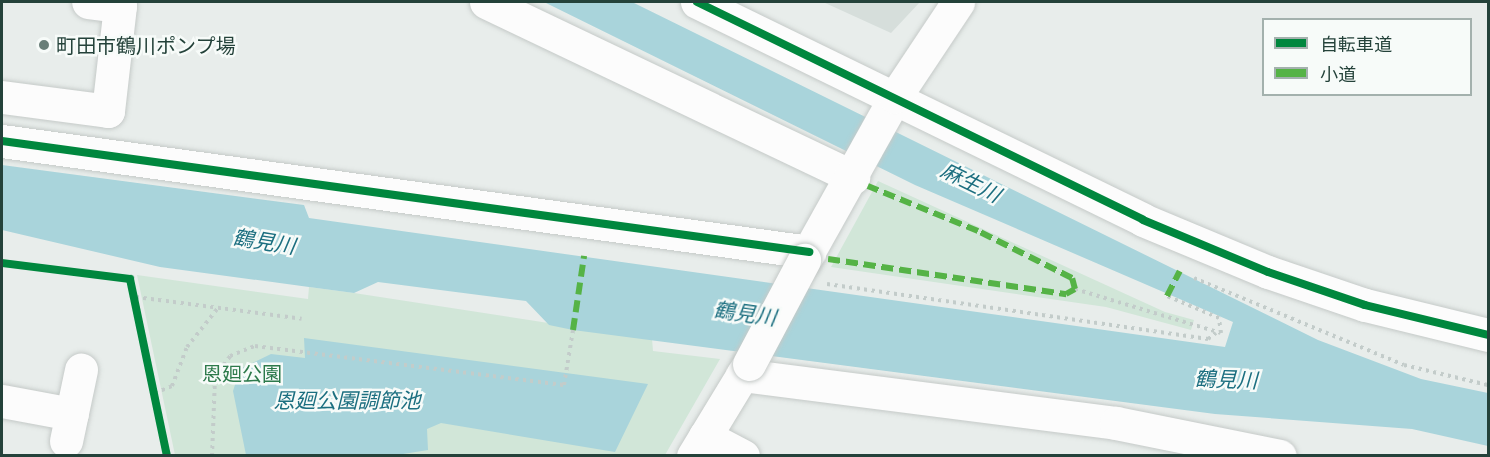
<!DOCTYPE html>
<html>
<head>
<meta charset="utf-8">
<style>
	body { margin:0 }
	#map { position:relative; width:1490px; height:457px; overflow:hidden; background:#e8edeb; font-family:"Exo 2","Noto Sans JP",sans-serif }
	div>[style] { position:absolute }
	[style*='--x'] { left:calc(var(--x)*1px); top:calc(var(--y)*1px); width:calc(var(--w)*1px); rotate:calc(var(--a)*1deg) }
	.built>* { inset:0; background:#d6dedb }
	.green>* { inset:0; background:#d1e6d8 }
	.water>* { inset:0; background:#a9d4db }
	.path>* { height:4px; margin-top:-2px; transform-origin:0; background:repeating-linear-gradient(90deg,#c3ccca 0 3px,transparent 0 7.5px) }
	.roads { filter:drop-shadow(0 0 2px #c5cac8) drop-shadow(0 0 2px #c5cac8) }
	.minor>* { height:33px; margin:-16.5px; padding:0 16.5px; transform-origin:16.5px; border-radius:16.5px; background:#fcfcfc }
	.bridges { filter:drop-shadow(0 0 2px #c5cac8) drop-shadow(0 0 2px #c5cac8) }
	.minor-bridge>* { height:33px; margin:-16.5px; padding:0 16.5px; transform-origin:16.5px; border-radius:16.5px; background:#fcfcfc }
	.quiet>* { height:6px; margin-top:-3px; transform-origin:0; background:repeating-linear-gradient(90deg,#55b346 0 12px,transparent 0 18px) }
	.cycleway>* { height:8px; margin:-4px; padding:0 4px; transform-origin:4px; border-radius:4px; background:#00873e }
	.dots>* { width:16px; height:16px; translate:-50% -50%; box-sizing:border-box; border:3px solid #f7fbf9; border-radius:50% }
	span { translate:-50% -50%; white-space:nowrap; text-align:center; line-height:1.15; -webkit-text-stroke:5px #f7fbf9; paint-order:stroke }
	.poi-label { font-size:20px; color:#24423a }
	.left { translate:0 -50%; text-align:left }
	.park-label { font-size:20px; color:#2d7a4b }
	.water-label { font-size:21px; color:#1c6f80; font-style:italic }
	.frame { position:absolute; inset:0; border:3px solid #24423a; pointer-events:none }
	.legend { position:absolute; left:1262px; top:18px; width:210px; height:78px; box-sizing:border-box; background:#f7fbf9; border:2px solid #a3b1ad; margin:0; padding:8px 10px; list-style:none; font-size:18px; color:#24423a }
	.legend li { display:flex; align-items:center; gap:12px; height:30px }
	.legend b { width:30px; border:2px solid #a3b1ad }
</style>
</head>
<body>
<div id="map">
	<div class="built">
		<div style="clip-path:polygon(823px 2px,920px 2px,891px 33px)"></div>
	</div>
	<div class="green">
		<div style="clip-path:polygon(878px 181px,1165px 312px,1194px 320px,1191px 330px,1106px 307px,831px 267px)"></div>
		<div style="clip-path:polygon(137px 275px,308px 299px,309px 287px,354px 293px,652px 339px,653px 351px,720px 359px,665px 455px,175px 455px)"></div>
	</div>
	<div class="water">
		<div style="clip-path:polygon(544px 2px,632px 2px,1318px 340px,1421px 379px,1488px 393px,1488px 446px,1412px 429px,1215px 414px,573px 330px,549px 325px,526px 301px,378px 282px,354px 293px,309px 287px,160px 267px,2px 230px,2px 165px,304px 205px,309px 218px,1225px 347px,1233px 322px,915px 185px)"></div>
		<div style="clip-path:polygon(304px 338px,648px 384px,615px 452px,441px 423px,427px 429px,428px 450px,397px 455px,246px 455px,233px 391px,240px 369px,271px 354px,305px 358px)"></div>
	</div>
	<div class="path">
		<div style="--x:1194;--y:278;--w:227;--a:22.5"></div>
		<div style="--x:1404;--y:365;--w:86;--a:13.4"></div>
		<div style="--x:827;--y:284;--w:385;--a:8.2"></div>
		<div style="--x:1208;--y:339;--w:10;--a:-37"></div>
		<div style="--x:1075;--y:289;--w:152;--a:16.8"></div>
		<div style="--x:1221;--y:333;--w:15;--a:-98"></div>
		<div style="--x:1219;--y:318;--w:56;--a:-157.1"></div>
		<div style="--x:136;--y:297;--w:167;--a:7.5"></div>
		<div style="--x:155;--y:393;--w:18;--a:-22"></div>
		<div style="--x:172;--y:386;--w:42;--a:-69"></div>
		<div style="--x:187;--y:347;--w:50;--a:-51.5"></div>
		<div style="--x:212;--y:456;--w:79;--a:-87.8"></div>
		<div style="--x:215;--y:377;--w:26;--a:-54"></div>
		<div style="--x:230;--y:356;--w:27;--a:-22"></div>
		<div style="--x:255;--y:346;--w:311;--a:7.2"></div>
		<div style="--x:564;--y:385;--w:56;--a:-80.7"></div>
	</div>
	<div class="roads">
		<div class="minor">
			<div style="--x:486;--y:2;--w:407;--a:25.5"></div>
			<div style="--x:697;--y:2;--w:496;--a:26"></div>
			<div style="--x:1143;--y:220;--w:135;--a:22.6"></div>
			<div style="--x:1268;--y:272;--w:102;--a:18.8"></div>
			<div style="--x:1365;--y:305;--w:127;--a:13.7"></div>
			<div style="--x:2;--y:97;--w:107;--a:7.5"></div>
			<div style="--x:108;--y:111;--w:106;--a:-83.5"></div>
			<div style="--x:120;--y:6;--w:32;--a:-173"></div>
			<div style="--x:2;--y:141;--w:815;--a:7.83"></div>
			<div style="--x:804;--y:260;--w:187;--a:-60.8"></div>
			<div style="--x:895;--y:97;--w:114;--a:-56.4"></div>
			<div style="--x:742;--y:375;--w:377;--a:7.3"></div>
			<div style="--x:1116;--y:423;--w:167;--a:11.4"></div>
			<div style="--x:2;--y:401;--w:71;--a:10.5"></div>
			<div style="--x:705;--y:436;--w:43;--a:27.8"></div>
			<div style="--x:66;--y:441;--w:73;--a:-78.1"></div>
			<div style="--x:693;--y:456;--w:108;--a:-58.7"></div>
		</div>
	</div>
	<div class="bridges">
		<div class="minor-bridge">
			<div style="--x:749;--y:364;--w:118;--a:-62.1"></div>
		</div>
	</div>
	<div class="quiet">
		<div style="--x:828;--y:259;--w:241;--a:8.4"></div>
		<div style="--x:1066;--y:294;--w:10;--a:-29"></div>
		<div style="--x:1075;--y:289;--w:11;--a:-105"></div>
		<div style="--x:1072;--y:278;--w:105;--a:-153.4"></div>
		<div style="--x:978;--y:231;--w:119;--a:-157.8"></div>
		<div style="--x:1167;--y:296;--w:28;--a:-63"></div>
		<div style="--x:573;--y:330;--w:75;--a:-81.5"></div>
	</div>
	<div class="cycleway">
		<div style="--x:697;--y:2;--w:496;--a:26"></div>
		<div style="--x:1143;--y:220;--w:135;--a:22.6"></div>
		<div style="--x:1268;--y:272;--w:102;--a:18.8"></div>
		<div style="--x:1365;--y:305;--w:127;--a:13.7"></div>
		<div style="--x:2;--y:141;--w:815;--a:7.83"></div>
		<div style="--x:2;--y:263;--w:129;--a:7.1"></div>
		<div style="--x:130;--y:279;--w:181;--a:78.2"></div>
	</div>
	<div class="dots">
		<div style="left:44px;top:45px;background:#697e78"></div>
	</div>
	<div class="poi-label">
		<span class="left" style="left:56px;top:45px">町田市鶴川ポンプ場</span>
	</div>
	<div class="park-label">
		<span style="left:242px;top:373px">恩廻公園</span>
	</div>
	<div class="water-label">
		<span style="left:971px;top:182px;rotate:26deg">麻生川</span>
		<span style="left:264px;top:241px;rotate:9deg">鶴見川</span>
		<span style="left:745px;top:313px;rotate:8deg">鶴見川</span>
		<span style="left:1226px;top:379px;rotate:2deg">鶴見川</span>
		<span style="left:347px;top:400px">恩廻公園調節池</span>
	</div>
	<div class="frame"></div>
	<ul class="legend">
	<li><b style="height:8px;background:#00873e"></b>自転車道</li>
	<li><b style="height:8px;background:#55b346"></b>小道</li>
	</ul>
</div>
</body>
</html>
